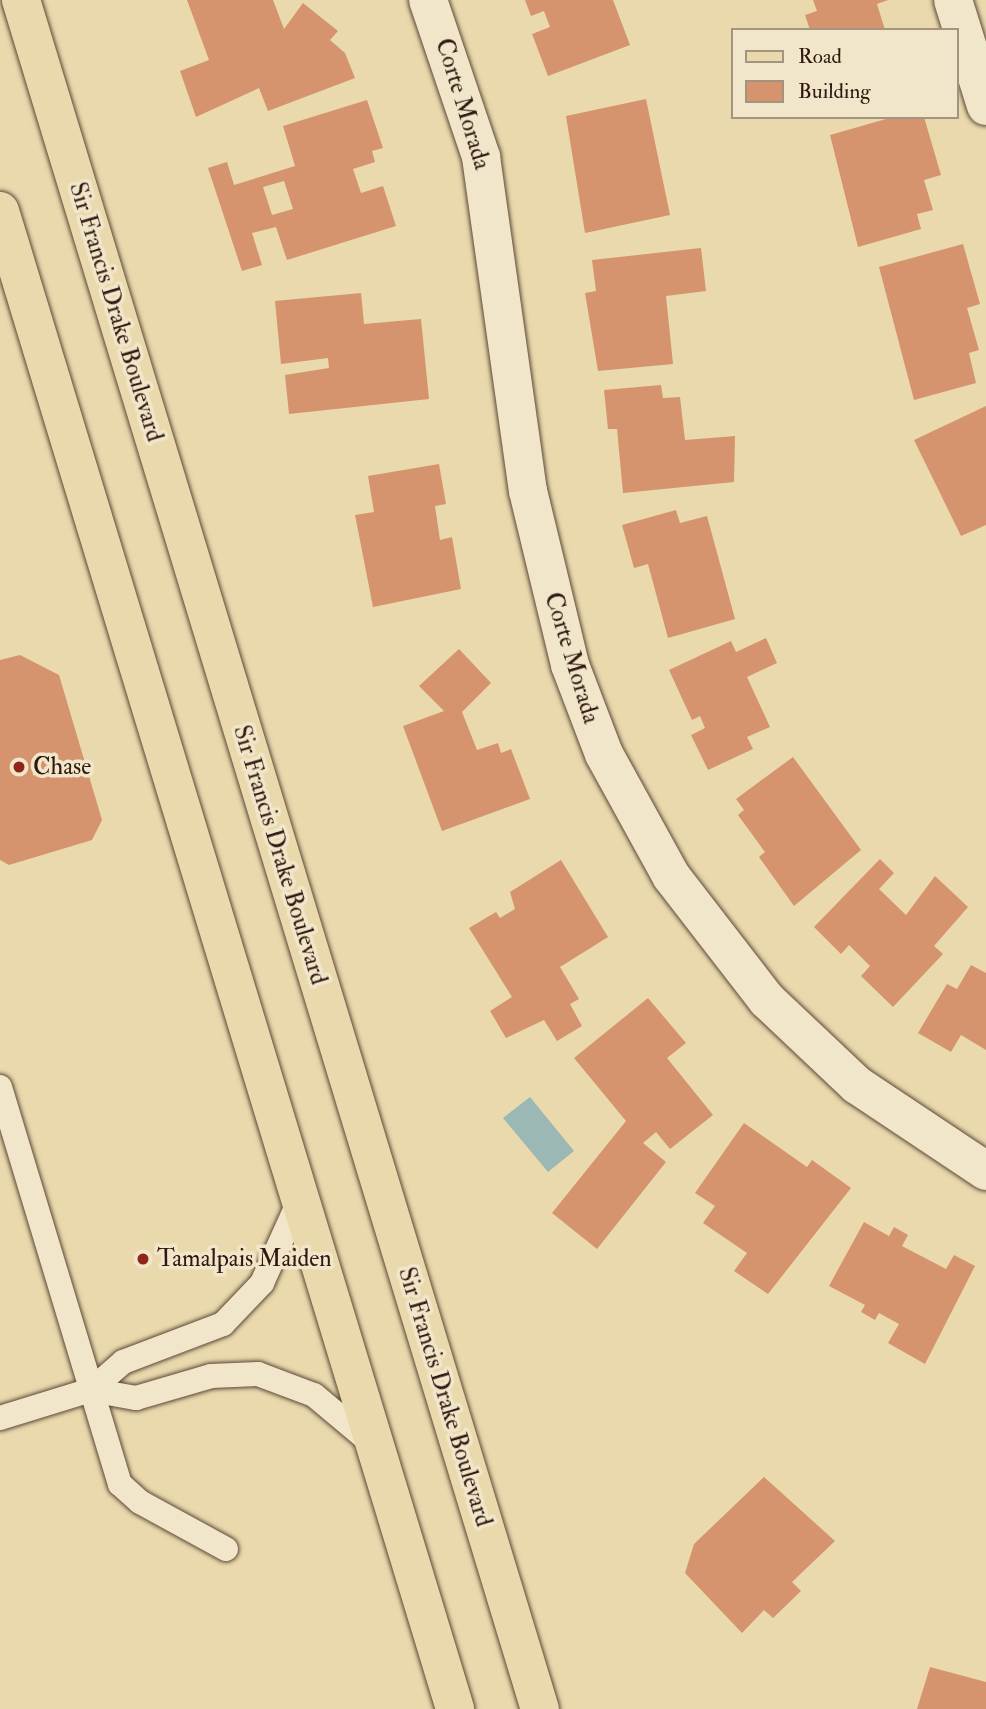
<!DOCTYPE html>
<html>
<head>
<meta charset="utf-8">
<style>
	body { margin:0 }
	#map { position:relative; width:986px; height:1709px; overflow:hidden; background:#e9d9ad; font-family:"IM FELL Double Pica",serif }
	div>[style] { position:absolute }
	[style*='--x'] { left:calc(var(--x)*1px); top:calc(var(--y)*1px); width:calc(var(--w)*1px); rotate:calc(var(--a)*1deg) }
	.water>* { inset:0; background:#9bb8b4 }
	.building>* { inset:0; background:#d5946d }
	.roads { filter:drop-shadow(0 0 2px #5e4837) drop-shadow(0 0 2px #5e4837) }
	.lane>* { height:24px; margin:-12px; padding:0 12px; transform-origin:12px; border-radius:12px; background:#f1e6ca }
	.street>* { height:38px; margin:-19px; padding:0 19px; transform-origin:19px; border-radius:19px; background:#f1e6ca }
	.secondary>* { height:38px; margin:-19px; padding:0 19px; transform-origin:19px; border-radius:19px; background:#f1e6ca }
	.primary>* { height:38px; margin:-19px; padding:0 19px; transform-origin:19px; border-radius:19px; background:#e9d9ad }
	.dots>* { width:19px; height:19px; translate:-50% -50%; box-sizing:border-box; border:4px solid #f1e6ca; border-radius:50% }
	span { translate:-50% -50%; white-space:nowrap; text-align:center; line-height:1.15; -webkit-text-stroke:7px #f1e6ca; paint-order:stroke }
	.street-label { font-size:24px; color:#2f1810 }
	.poi-label { font-size:24px; color:#2f1810 }
	.left { translate:0 -50%; text-align:left }
	.legend { position:absolute; left:731px; top:28px; width:228px; height:91px; box-sizing:border-box; background:#f1e6ca; border:2px solid #a39480; margin:0; padding:9px 12px; list-style:none; font-size:21px; color:#2f1810 }
	.legend li { display:flex; align-items:center; gap:14px; height:35px }
	.legend b { width:35px; border:2px solid #a39480 }
</style>
</head>
<body>
<div id="map">
	<div class="water">
		<div style="clip-path:polygon(530px 1097px,574px 1151px,548px 1172px,503px 1118px)"></div>
	</div>
	<div class="building">
		<div style="clip-path:polygon(187px 0,273px 0,284px 29px,303px 3px,338px 31px,330px 40px,345px 53px,355px 78px,268px 111px,259px 88px,196px 117px,180px 71px,209px 60px)"></div>
		<div style="clip-path:polygon(525px 0,613px 0,630px 45px,548px 76px,532px 34px,550px 27px,544px 11px,531px 16px)"></div>
		<div style="clip-path:polygon(813px 0,888px 0,877px 4px,885px 30px,810px 30px,805px 15px,817px 11px)"></div>
		<div style="clip-path:polygon(646px 99px,670px 215px,585px 233px,566px 116px)"></div>
		<div style="clip-path:polygon(evenodd,367px 100px,383px 148px,372px 151px,375px 162px,353px 169px,361px 193px,383px 186px,396px 226px,287px 260px,276px 227px,252px 233px,262px 265px,242px 271px,208px 168px,227px 162px,234px 185px,295px 166px,283px 126px,367px 100px,284px 181px,293px 209px,272px 215px,263px 187px,284px 181px)"></div>
		<div style="clip-path:polygon(893px 117px,924px 117px,941px 175px,924px 180px,933px 210px,917px 214px,921px 229px,858px 247px,830px 135px)"></div>
		<div style="clip-path:polygon(963px 244px,980px 304px,967px 308px,979px 350px,969px 353px,976px 383px,914px 400px,879px 267px)"></div>
		<div style="clip-path:polygon(701px 248px,706px 291px,666px 296px,673px 364px,598px 371px,585px 293px,596px 291px,592px 260px)"></div>
		<div style="clip-path:polygon(361px 293px,364px 324px,421px 319px,429px 399px,289px 414px,285px 375px,329px 368px,328px 358px,281px 364px,275px 301px)"></div>
		<div style="clip-path:polygon(661px 385px,663px 398px,680px 397px,685px 440px,735px 436px,734px 482px,623px 493px,617px 429px,608px 429px,604px 390px)"></div>
		<div style="clip-path:polygon(986px 406px,986px 525px,961px 536px,914px 440px)"></div>
		<div style="clip-path:polygon(439px 464px,446px 504px,435px 506px,440px 540px,452px 537px,461px 589px,373px 607px,355px 515px,374px 512px,368px 476px)"></div>
		<div style="clip-path:polygon(676px 510px,680px 523px,707px 516px,735px 619px,668px 638px,648px 564px,634px 568px,622px 525px)"></div>
		<div style="clip-path:polygon(766px 638px,777px 663px,747px 677px,770px 727px,747px 737px,753px 749px,708px 770px,691px 735px,705px 728px,700px 716px,692px 720px,669px 670px,731px 641px,736px 652px)"></div>
		<div style="clip-path:polygon(459px 649px,491px 683px,462px 712px,477px 750px,498px 743px,501px 753px,511px 749px,530px 799px,442px 831px,403px 726px,444px 711px,419px 686px)"></div>
		<div style="clip-path:polygon(20px 655px,59px 675px,102px 820px,92px 840px,9px 865px,0 860px,0 660px)"></div>
		<div style="clip-path:polygon(793px 757px,861px 850px,794px 906px,759px 857px,765px 852px,738px 815px,744px 810px,736px 799px)"></div>
		<div style="clip-path:polygon(880px 859px,894px 873px,879px 889px,906px 915px,935px 876px,968px 907px,934px 946px,943px 954px,893px 1007px,861px 976px,870px 966px,849px 945px,841px 954px,814px 927px)"></div>
		<div style="clip-path:polygon(561px 860px,608px 937px,560px 967px,579px 999px,570px 1004px,582px 1026px,557px 1041px,544px 1020px,506px 1038px,490px 1011px,512px 997px,469px 928px,496px 912px,500px 918px,515px 909px,510px 892px)"></div>
		<div style="clip-path:polygon(971px 965px,986px 973px,986px 1050px,961px 1035px,951px 1052px,918px 1033px,947px 984px,957px 989px)"></div>
		<div style="clip-path:polygon(648px 998px,686px 1043px,667px 1058px,713px 1115px,670px 1149px,656px 1132px,643px 1143px,666px 1162px,597px 1249px,552px 1213px,626px 1121px,574px 1058px)"></div>
		<div style="clip-path:polygon(744px 1123px,807px 1167px,812px 1160px,851px 1188px,768px 1294px,734px 1271px,747px 1253px,703px 1223px,715px 1206px,695px 1193px)"></div>
		<div style="clip-path:polygon(864px 1222px,889px 1236px,894px 1227px,908px 1235px,902px 1246px,946px 1269px,954px 1255px,975px 1266px,925px 1364px,888px 1343px,899px 1324px,879px 1313px,875px 1320px,861px 1312px,865px 1305px,829px 1286px)"></div>
		<div style="clip-path:polygon(764px 1477px,835px 1541px,792px 1582px,801px 1591px,773px 1618px,764px 1610px,742px 1633px,685px 1573px,694px 1544px)"></div>
		<div style="clip-path:polygon(930px 1667px,986px 1682px,986px 1709px,917px 1709px)"></div>
	</div>
	<div class="roads">
		<div class="lane">
			<div style="--x:0;--y:1087;--w:415;--a:73.2"></div>
			<div style="--x:120;--y:1484;--w:27;--a:42"></div>
			<div style="--x:140;--y:1502;--w:98;--a:28.7"></div>
			<div style="--x:91;--y:1390;--w:46;--a:10.1"></div>
			<div style="--x:136;--y:1398;--w:78;--a:-16.3"></div>
			<div style="--x:211;--y:1376;--w:47;--a:-2.4"></div>
			<div style="--x:258;--y:1374;--w:60;--a:20.6"></div>
			<div style="--x:314;--y:1395;--w:72;--a:39.9"></div>
			<div style="--x:0;--y:1418;--w:95;--a:-17.1"></div>
			<div style="--x:91;--y:1390;--w:43;--a:-41.2"></div>
			<div style="--x:123;--y:1362;--w:107;--a:-20.8"></div>
			<div style="--x:223;--y:1324;--w:57;--a:-46.4"></div>
			<div style="--x:262;--y:1283;--w:92;--a:-65.7"></div>
		</div>
		<div class="street">
			<div style="--x:428;--y:0;--w:166;--a:71.3"></div>
			<div style="--x:481;--y:157;--w:337;--a:82"></div>
			<div style="--x:528;--y:491;--w:179;--a:76.4"></div>
			<div style="--x:570;--y:665;--w:95;--a:69.1"></div>
			<div style="--x:604;--y:754;--w:139;--a:61.2"></div>
			<div style="--x:671;--y:876;--w:157;--a:52.3"></div>
			<div style="--x:767;--y:1000;--w:124;--a:43.4"></div>
			<div style="--x:857;--y:1085;--w:155;--a:33.7"></div>
		</div>
		<div class="secondary">
			<div style="--x:953;--y:0;--w:111;--a:72.7"></div>
		</div>
		<div class="primary">
			<div style="--x:21;--y:0;--w:1786;--a:73.11"></div>
			<div style="--x:0;--y:211;--w:1566;--a:73.1"></div>
		</div>
	</div>
	<div class="dots">
		<div style="left:19px;top:767px;background:#8f2418"></div>
		<div style="left:143px;top:1259px;background:#8f2418"></div>
	</div>
	<div class="street-label">
		<span style="left:463px;top:104px;rotate:73deg">Corte Morada</span>
		<span style="left:116px;top:312px;rotate:73deg">Sir Francis Drake Boulevard</span>
		<span style="left:572px;top:658px;rotate:73deg">Corte Morada</span>
		<span style="left:280px;top:855px;rotate:73deg">Sir Francis Drake Boulevard</span>
		<span style="left:445px;top:1397px;rotate:73deg">Sir Francis Drake Boulevard</span>
	</div>
	<div class="poi-label">
		<span class="left" style="left:33px;top:767px">Chase</span>
		<span class="left" style="left:157px;top:1259px">Tamalpais Maiden</span>
	</div>
	<ul class="legend">
	<li><b style="height:9px;background:#e9d9ad"></b>Road</li>
	<li><b style="height:19px;background:#d5946d"></b>Building</li>
	</ul>
</div>
</body>
</html>
